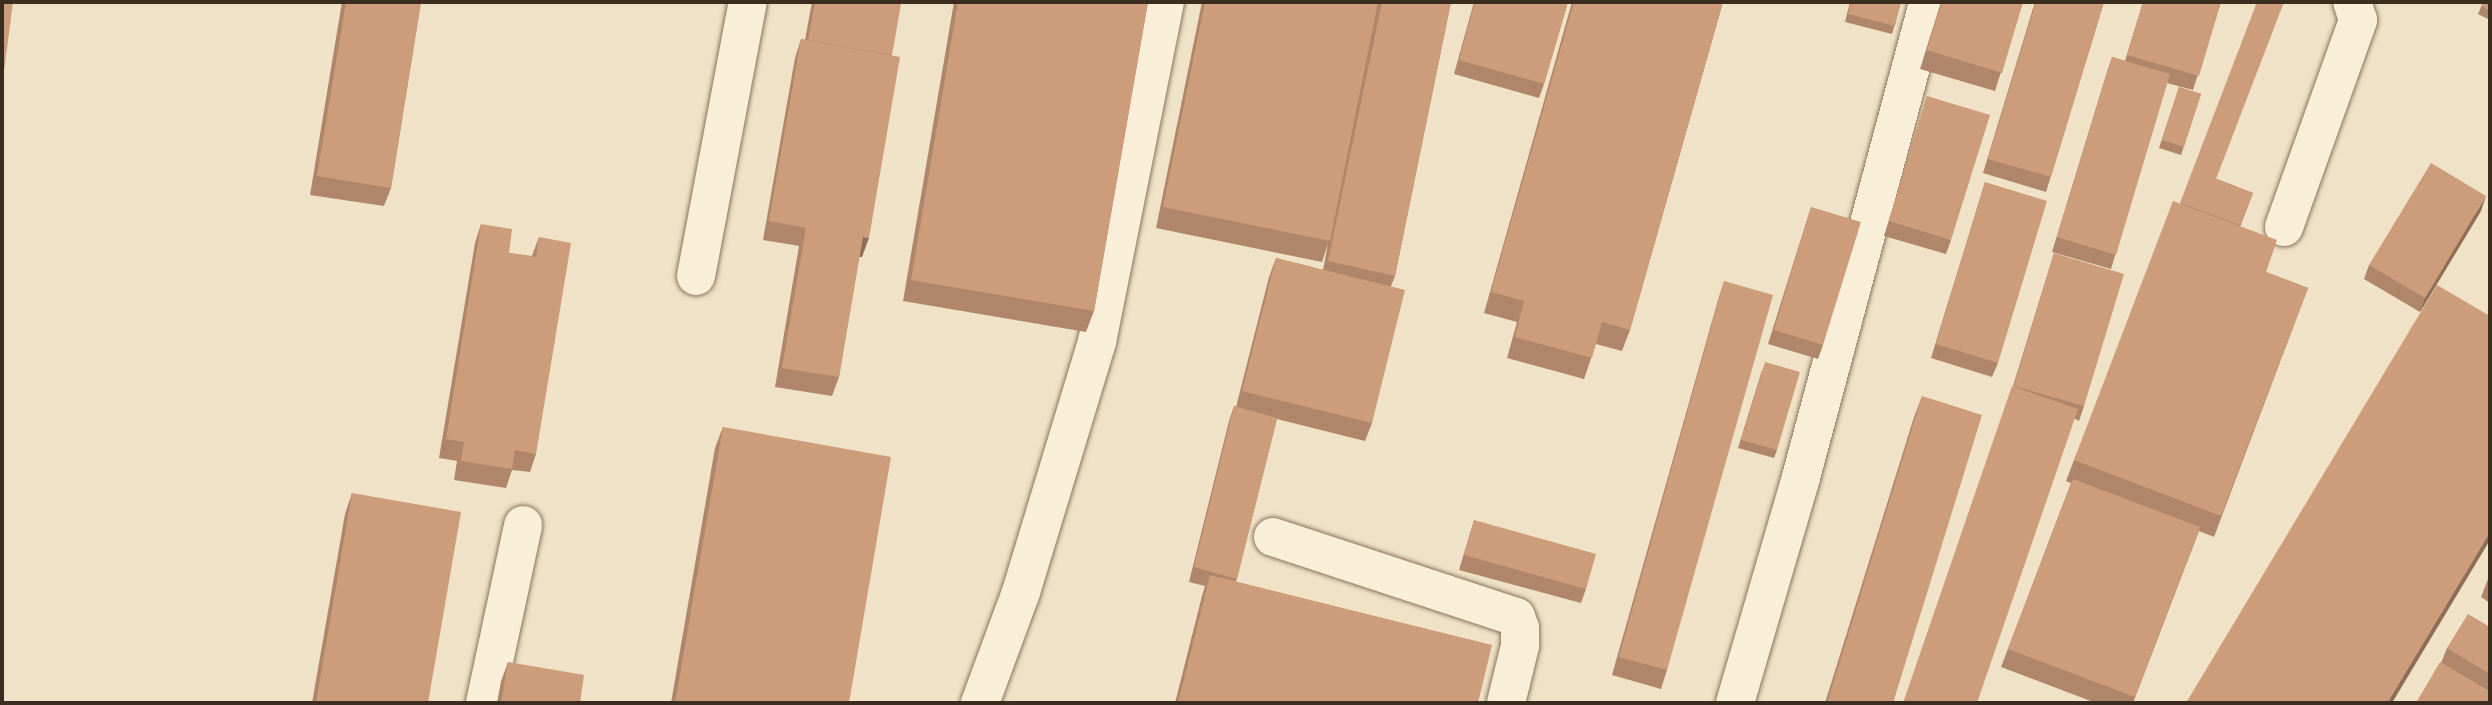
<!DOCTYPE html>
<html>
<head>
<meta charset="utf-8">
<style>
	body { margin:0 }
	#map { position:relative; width:2492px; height:705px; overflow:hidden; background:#efe2c6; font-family:"IBM Plex Serif",serif }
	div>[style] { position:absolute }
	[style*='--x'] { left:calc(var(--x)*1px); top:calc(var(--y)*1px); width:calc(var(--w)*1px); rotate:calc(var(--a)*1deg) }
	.roads { filter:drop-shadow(0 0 2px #8a745b) drop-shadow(0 0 2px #8a745b) }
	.minor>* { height:38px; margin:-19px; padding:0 19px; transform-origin:19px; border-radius:19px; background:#f9efd9 }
	.wall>* { inset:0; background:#b0866a }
	.shaded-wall>* { inset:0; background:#906d56 }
	.building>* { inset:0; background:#cd9c7b }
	span { translate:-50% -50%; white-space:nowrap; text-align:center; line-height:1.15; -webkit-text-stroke:5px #f6ecd5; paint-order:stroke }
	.frame { position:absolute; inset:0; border:4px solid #3a2c1f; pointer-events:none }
</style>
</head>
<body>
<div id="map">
	<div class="roads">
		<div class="minor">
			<div style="--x:2284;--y:227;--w:220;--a:-70.3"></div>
			<div style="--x:2358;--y:20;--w:19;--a:-108"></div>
			<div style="--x:696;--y:276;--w:279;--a:-79.3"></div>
			<div style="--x:1273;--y:537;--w:256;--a:18.2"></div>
			<div style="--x:1516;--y:617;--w:12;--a:70"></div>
			<div style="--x:1520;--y:628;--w:18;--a:90"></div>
			<div style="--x:1520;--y:646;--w:59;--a:103.8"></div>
			<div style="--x:485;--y:703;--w:182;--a:-77.9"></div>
			<div style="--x:980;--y:703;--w:118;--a:-69.7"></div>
			<div style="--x:1021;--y:592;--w:261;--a:-73.1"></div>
			<div style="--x:1097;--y:342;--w:347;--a:-78.7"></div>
			<div style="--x:1735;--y:703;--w:231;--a:-73.7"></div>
			<div style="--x:1800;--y:481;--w:496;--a:-75"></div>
		</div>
	</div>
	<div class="wall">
		<div style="clip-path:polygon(342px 2px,421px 2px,391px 188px,384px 206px,310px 195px)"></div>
		<div style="clip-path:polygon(812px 2px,890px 2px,892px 55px,862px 257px,859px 257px,839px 377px,832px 396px,775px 387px,799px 246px,763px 240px,795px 58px,801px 39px,805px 40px)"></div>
		<div style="clip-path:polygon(954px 2px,1148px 2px,1094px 311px,1086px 332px,903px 301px)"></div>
		<div style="clip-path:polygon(1202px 2px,1451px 2px,1395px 276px,1391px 286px,1372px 423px,1365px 441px,1277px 419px,1236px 582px,1478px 703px,1175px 703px,1202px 596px,1205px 586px,1189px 582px,1229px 421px,1234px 406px,1236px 407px,1269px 277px,1276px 258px,1323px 270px,1328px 244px,1322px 262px,1156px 228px)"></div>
		<div style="clip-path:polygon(1474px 2px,1568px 2px,1544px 84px,1539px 98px,1454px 74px)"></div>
		<div style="clip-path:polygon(1572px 2px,1723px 2px,1630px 330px,1622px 351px,1596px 344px,1584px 379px,1507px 358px,1517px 322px,1484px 313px)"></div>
		<div style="clip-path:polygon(1850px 2px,1901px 2px,1892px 34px,1845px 22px)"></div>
		<div style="clip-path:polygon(1941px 2px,2023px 2px,1995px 91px,1920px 69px)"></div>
		<div style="clip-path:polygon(2035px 2px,2104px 2px,2046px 192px,1983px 173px)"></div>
		<div style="clip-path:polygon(2143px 2px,2221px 2px,2193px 90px,2167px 83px,2111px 269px,2052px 252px,2107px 72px,2112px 57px,2125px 61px)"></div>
		<div style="clip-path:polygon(2483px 2px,2490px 2px,2490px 20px,2478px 14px)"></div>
		<div style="clip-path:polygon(2179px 87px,2201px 94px,2181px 155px,2159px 148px)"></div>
		<div style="clip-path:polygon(1927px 96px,1951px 240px,1946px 254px,1884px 236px)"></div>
		<div style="clip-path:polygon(2217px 179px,2253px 193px,2240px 227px,2266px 272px,2308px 288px,2214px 537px,2199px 531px,2133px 703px,2096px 703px,2001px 667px,2071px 483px,2066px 481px,2074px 460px,2180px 204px)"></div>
		<div style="clip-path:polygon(1985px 182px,1998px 363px,1992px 377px,1931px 358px)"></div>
		<div style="clip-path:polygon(1811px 207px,1823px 345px,1818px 359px,1768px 344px)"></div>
		<div style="clip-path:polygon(2481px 211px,2420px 312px,2364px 279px,2369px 265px)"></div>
		<div style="clip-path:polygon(481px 224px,509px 253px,532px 256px,539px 237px,536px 454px,530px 472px,512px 470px,506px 488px,454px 480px,457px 461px,439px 458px,475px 243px)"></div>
		<div style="clip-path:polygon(2054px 253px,2084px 406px,2079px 421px,2013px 386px)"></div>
		<div style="clip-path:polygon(1724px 281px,1667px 670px,1661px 689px,1612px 675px,1718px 300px)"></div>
		<div style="clip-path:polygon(1762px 370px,1777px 450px,1774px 458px,1738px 448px)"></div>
		<div style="clip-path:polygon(1922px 396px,1893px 703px,1825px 703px,1914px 417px)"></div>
		<div style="clip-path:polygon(723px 427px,849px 703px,671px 703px,715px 448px)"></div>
		<div style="clip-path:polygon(352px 493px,428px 703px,312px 703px,345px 514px)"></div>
		<div style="clip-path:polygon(1474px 520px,1586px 589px,1581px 603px,1459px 570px)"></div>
		<div style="clip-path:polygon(2490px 574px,2490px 603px,2481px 597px)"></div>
		<div style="clip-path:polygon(2490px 627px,2490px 692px,2441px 663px,2447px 648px)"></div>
		<div style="clip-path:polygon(508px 662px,580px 703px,497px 703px,501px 681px)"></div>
	</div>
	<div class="shaded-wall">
		<div style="clip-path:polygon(2486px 196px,2481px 211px,2420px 312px,2425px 298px)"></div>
		<div style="clip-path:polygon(863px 237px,869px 238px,862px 257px,856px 256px)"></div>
		<div style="clip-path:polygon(2490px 532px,2490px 540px,2392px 703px,2387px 703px)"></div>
	</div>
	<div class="building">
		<div style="clip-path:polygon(2px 2px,13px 2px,2px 87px)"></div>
		<div style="clip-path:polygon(346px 2px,421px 2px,391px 188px,317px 176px)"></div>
		<div style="clip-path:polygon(815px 2px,890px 2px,901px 4px,892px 55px,808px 40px)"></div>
		<div style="clip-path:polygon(958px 2px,1148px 2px,1094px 311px,911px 280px)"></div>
		<div style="clip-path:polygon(1205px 2px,1378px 2px,1330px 241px,1163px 207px)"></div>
		<div style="clip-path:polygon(1382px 2px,1451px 2px,1395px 276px,1328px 261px)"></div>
		<div style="clip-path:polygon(1475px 2px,1568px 2px,1544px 84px,1459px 60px)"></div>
		<div style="clip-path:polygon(1574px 2px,1723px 2px,1630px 330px,1602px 322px,1592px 358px,1515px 337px,1524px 301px,1491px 292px)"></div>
		<div style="clip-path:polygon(1851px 2px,1901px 2px,1895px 26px,1848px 14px)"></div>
		<div style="clip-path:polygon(1942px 2px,2023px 2px,2002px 73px,1927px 50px)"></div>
		<div style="clip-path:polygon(2036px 2px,2104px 2px,2051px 177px,1988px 159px)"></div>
		<div style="clip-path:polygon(2143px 2px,2221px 2px,2199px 76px,2127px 55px)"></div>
		<div style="clip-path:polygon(2257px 2px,2284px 2px,2216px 179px,2253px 193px,2240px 225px,2180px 203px)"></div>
		<div style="clip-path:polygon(2483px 2px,2490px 2px,2490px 10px,2481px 6px)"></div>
		<div style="clip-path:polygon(801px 39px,900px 57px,869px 238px,863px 237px,839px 377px,782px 368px,806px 228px,769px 221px)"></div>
		<div style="clip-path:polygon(2112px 57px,2170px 74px,2116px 255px,2057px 237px)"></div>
		<div style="clip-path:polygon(2179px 87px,2201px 94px,2184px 147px,2162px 140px)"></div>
		<div style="clip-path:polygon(1927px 96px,1990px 115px,1951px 240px,1889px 221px)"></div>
		<div style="clip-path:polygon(2431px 163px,2486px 196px,2425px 298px,2369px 265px)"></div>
		<div style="clip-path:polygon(1985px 182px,2047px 201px,1998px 363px,1936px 344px)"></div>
		<div style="clip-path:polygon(2173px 201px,2277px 240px,2266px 272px,2308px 288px,2221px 516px,2074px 460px)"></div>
		<div style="clip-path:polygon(1811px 207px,1861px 222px,1823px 345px,1774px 330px)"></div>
		<div style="clip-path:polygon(481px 224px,512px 229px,509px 253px,536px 257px,539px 237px,571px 243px,536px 454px,515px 450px,512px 469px,461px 461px,464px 442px,446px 439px)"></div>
		<div style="clip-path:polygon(2054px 253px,2124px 274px,2084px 406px,2014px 386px)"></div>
		<div style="clip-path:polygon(1276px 258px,1405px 290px,1372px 423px,1242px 391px)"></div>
		<div style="clip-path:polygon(1724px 281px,1773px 295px,1667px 670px,1619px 657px)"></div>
		<div style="clip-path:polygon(2437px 285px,2490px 316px,2490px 532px,2387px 703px,2186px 703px)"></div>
		<div style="clip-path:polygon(1765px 362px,1800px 372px,1777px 450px,1741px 440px)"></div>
		<div style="clip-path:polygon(2012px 386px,2078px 409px,1977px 703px,1903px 703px)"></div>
		<div style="clip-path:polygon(1922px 396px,1982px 415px,1893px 703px,1827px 703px)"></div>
		<div style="clip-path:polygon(1234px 406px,1277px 418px,1237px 579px,1194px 567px)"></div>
		<div style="clip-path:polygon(723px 427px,891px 457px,849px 703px,675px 703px)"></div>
		<div style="clip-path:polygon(2073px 479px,2200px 527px,2135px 697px,2008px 649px)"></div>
		<div style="clip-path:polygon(352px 493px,461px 512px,428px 703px,316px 703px)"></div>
		<div style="clip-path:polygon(1474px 520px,1596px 554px,1586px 589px,1464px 555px)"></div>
		<div style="clip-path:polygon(1210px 575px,1492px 645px,1478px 703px,1178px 703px)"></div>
		<div style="clip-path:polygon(2468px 614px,2490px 627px,2490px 674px,2447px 648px)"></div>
		<div style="clip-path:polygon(508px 662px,584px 675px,580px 703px,501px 703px)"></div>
		<div style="clip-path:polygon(2440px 662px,2490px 692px,2490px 703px,2416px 703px)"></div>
	</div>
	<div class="frame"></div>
</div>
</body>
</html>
